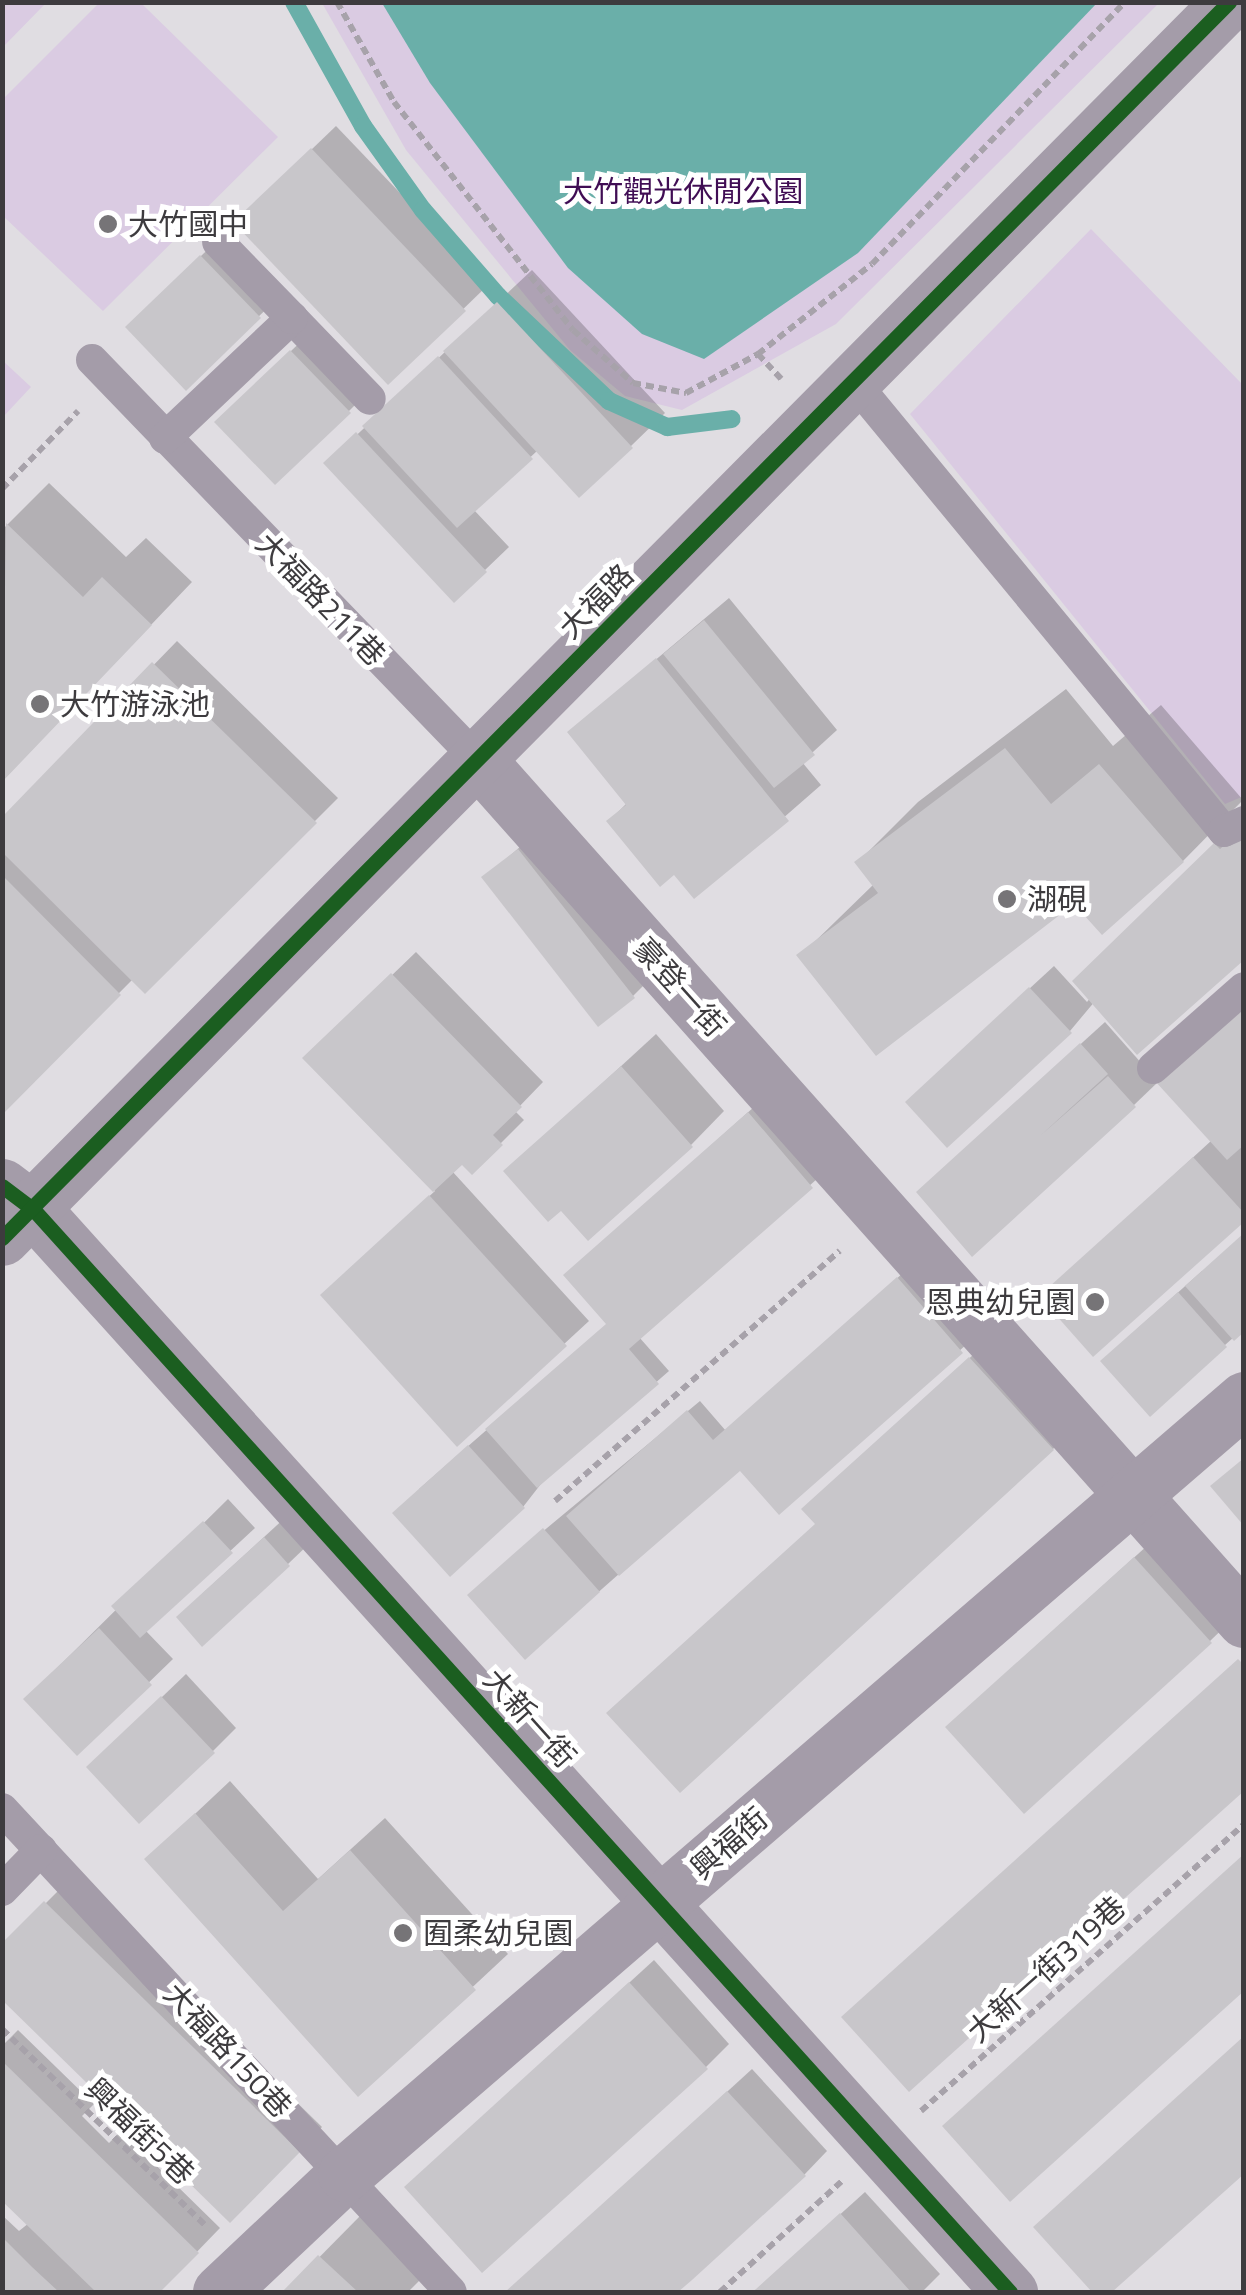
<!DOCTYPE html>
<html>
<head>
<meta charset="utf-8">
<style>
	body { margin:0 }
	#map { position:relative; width:1246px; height:2295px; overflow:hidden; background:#e0dde2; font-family:"Titillium Web","Noto Sans TC",sans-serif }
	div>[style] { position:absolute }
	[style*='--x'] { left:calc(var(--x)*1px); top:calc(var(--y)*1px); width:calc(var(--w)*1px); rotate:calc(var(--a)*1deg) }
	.green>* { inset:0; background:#dacbe2 }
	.water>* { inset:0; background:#6aafa9 }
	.shadow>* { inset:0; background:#0003 }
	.stream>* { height:18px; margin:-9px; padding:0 9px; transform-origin:9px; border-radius:9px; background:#6aafa9 }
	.building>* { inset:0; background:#c8c6ca }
	.path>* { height:6px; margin-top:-3px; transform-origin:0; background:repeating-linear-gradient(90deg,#a7a2aa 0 8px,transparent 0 13px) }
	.service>* { height:32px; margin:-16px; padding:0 16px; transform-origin:16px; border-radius:16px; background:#a49ca9 }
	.minor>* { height:55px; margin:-27.5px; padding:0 27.5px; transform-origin:27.5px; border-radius:27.5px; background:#a49ca9 }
	.tertiary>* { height:55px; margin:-27.5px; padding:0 27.5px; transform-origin:27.5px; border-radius:27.5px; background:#a49ca9 }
	.cycleway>* { height:15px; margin:-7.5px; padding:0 7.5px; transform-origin:7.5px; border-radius:7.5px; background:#1b5e20 }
	.dots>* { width:28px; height:28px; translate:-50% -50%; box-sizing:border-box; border:5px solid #fff; border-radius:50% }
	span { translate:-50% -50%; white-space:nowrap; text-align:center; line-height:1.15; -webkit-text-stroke:10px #fff; paint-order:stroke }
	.park-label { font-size:30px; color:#400d54 }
	.poi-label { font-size:30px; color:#3d3b3e }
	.left { translate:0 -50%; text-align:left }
	.right { translate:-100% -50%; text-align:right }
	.street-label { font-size:30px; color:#3d3b3e }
	.frame { position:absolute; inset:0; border:5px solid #3d3b3e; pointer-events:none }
</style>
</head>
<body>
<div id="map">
	<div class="green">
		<div style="clip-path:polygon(3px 2px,46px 3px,3px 47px,2px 3px)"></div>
		<div style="clip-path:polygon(99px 3px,141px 3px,278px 137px,103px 311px,2px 215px,3px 99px)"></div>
		<div style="clip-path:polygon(322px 3px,1159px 3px,836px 324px,682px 410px,625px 396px,570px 350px,406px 150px)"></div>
		<div style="clip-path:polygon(1091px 229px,1243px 385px,1244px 796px,1225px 804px,910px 414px)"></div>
		<div style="clip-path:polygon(2px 360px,31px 387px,3px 417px,2px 417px)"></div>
	</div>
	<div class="water">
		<div style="clip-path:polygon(382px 3px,1097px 3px,858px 253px,704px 359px,642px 334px,568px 268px,430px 83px)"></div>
	</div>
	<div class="shadow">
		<div style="clip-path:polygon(336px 126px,488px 285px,388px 382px,260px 199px)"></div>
		<div style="clip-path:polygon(225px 233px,283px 293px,186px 387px,152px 303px)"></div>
		<div style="clip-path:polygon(532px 270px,665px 413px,631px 446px,538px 450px,474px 510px,509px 547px,485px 570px,327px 463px)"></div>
		<div style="clip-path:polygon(315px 328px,372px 388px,349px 411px,241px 399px)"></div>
		<div style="clip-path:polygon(49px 483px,126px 557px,146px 538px,192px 582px,2px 781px,2px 530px)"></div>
		<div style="clip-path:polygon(729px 598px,837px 730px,802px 762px,821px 785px,694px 896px,675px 872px,609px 821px,628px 802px,570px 732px)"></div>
		<div style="clip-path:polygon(177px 641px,338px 798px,145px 991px,133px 979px,2px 1111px,2px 821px)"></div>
		<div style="clip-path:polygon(1066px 689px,1113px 746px,1161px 705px,1243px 800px,1183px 861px,1075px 901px,800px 956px,874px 884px,858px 862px,918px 802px)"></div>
		<div style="clip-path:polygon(1244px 823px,1070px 1031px,931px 1079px,1054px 966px,1087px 1002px,1213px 845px)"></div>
		<div style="clip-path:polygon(542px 828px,656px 973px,633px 996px,484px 878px)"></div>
		<div style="clip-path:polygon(416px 952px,543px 1082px,515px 1111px,524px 1120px,472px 1172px,462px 1161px,452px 1171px,589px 1321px,457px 1443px,346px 1272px,435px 1191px,306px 1058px)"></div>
		<div style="clip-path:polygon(1244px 1003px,1244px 1219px,1042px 1296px,1212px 1140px)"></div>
		<div style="clip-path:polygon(1105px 1022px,1158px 1082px,1134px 1105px,943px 1169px)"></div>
		<div style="clip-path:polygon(656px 1034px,724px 1111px,691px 1145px,561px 1207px,507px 1171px)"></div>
		<div style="clip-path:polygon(773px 1090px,835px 1163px,639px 1337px,669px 1371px,544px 1480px,523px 1507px,419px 1489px,609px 1323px,566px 1275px)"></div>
		<div style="clip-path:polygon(922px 1256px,985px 1328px,779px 1511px,740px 1467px,525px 1657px,494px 1572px,700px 1401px,726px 1431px)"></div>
		<div style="clip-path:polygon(1202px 1271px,1234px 1337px,1225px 1345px,1127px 1338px)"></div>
		<div style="clip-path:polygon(994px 1336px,1076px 1425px,1053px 1449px,817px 1523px,828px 1486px)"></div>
		<div style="clip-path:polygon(228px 1499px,255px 1528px,145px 1630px,173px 1659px,77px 1752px,50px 1675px)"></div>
		<div style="clip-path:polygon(288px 1515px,312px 1541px,288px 1564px,202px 1594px)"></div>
		<div style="clip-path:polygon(1159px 1535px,1234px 1618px,1210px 1641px,972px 1704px)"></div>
		<div style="clip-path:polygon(186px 1674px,236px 1728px,213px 1751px,113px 1744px)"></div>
		<div style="clip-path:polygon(230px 1781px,318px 1879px,385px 1818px,508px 1954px,358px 2094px,147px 1859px)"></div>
		<div style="clip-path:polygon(69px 1880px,322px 2127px,230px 2219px,2px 1947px)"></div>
		<div style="clip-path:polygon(654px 1960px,729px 2044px,706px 2067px,431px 2164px)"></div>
		<div style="clip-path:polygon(18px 2030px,94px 2104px,82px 2116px,109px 2143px,121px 2131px,220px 2228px,158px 2292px,2px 2292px,2px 2215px,19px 2231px,29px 2223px,2px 2198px,2px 2046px)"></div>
		<div style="clip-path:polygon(752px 2069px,827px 2151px,804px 2175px,674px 2292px,508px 2292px)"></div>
		<div style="clip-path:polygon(865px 2192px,940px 2274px,922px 2292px,754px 2292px)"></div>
		<div style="clip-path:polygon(361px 2215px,425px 2275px,408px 2292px,285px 2292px)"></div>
	</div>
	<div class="stream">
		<div style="--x:294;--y:2;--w:142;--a:60.9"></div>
		<div style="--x:363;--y:126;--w:103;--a:54.5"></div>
		<div style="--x:423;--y:210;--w:114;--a:48.9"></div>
		<div style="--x:498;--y:296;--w:153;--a:43.4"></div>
		<div style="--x:609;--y:401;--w:64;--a:24.1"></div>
		<div style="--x:667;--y:427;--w:65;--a:-7"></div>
	</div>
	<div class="building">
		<div style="clip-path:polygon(311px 148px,466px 311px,388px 385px,233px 222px)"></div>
		<div style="clip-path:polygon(200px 255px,261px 318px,186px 391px,125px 327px)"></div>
		<div style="clip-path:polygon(497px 302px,633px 448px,579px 498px,443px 351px)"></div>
		<div style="clip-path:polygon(290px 350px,351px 413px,275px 485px,214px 422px)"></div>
		<div style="clip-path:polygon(438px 356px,533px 459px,457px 528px,362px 426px)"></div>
		<div style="clip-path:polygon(356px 432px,487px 572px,454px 603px,323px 463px)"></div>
		<div style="clip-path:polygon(6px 523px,83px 597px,102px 577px,152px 625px,2px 782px)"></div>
		<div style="clip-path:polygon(704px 620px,815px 755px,774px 788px,663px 654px)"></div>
		<div style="clip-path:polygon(656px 658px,789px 821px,694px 899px,674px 875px,660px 887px,606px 821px,626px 805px,567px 732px)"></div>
		<div style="clip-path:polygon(152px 662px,317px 823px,145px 994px,2px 852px,2px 817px)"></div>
		<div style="clip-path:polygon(1005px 748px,1051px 804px,1099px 764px,1184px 862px,1102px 935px,1074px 904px,876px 1056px,796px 955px,878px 893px,854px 862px)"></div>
		<div style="clip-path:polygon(1244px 828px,1244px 960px,1137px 1055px,1072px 981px,1214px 843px,1220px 849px)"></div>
		<div style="clip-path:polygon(518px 849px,635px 998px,598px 1027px,481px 877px)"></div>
		<div style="clip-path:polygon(2px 875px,121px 995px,2px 1115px)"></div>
		<div style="clip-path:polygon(391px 973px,522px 1107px,493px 1135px,503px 1145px,472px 1175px,462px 1165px,433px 1192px,302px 1058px)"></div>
		<div style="clip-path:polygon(1029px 987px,1072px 1033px,947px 1148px,905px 1102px)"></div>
		<div style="clip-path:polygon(1244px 1003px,1244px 1145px,1227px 1160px,1155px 1081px)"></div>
		<div style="clip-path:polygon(1080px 1043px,1108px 1074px,1040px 1136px,1108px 1076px,1136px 1107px,972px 1257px,916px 1192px)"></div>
		<div style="clip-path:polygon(621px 1066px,693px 1147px,588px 1241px,561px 1211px,548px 1222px,503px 1171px)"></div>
		<div style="clip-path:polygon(748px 1112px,813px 1188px,629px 1349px,659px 1384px,537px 1488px,485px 1429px,606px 1324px,563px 1275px)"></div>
		<div style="clip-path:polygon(1193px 1157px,1244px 1213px,1244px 1222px,1093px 1357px,1039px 1296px)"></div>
		<div style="clip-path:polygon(429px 1195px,567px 1346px,457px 1447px,320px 1295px)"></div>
		<div style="clip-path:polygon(1244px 1233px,1244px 1332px,1234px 1341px,1185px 1286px)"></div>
		<div style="clip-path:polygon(897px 1277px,963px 1353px,779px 1515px,740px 1471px,619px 1576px,566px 1516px,687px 1410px,713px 1440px)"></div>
		<div style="clip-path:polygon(1178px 1292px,1227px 1347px,1150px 1417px,1100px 1361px)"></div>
		<div style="clip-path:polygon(969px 1357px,1054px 1450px,680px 1793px,606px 1713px,815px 1524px,801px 1509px)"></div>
		<div style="clip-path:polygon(468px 1445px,525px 1508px,450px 1577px,392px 1513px)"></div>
		<div style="clip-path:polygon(1244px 1458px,1244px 1526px,1210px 1486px)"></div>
		<div style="clip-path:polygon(203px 1521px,233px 1553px,140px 1638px,111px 1606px)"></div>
		<div style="clip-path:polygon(543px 1528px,600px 1592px,525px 1660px,467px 1595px)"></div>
		<div style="clip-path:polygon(264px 1537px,290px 1566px,202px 1647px,176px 1617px)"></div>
		<div style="clip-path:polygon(1134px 1557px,1212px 1643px,1024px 1814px,945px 1727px)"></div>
		<div style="clip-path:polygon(99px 1628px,152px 1685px,77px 1756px,23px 1699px)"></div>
		<div style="clip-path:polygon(1238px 1659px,1244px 1665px,1244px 1791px,909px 2092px,841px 2017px)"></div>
		<div style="clip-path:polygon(161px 1696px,215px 1753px,139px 1824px,86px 1767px)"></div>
		<div style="clip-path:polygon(195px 1813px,283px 1911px,350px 1850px,476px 1990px,358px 2097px,144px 1859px)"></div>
		<div style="clip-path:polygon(1244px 1854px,1244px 1991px,1010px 2202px,942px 2126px)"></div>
		<div style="clip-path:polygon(44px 1901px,300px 2152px,230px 2223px,2px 2000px,2px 1943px)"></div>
		<div style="clip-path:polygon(629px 1982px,708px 2069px,482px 2273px,404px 2187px)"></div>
		<div style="clip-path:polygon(1244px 2036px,1244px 2174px,1112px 2292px,1092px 2292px,1033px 2227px)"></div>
		<div style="clip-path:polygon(2px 2061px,199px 2253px,160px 2292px,96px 2292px,2px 2201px)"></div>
		<div style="clip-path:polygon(727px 2091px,806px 2176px,692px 2280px,678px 2292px,505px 2292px)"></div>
		<div style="clip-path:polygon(840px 2213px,911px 2292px,752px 2292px,756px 2289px)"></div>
		<div style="clip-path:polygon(2px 2237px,32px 2267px,59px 2292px,2px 2292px)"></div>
		<div style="clip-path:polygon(318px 2255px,358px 2292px,282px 2292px)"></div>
	</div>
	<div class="path">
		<div style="--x:337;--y:2;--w:115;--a:60.3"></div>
		<div style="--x:394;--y:102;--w:290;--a:51.9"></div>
		<div style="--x:573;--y:330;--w:80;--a:41.5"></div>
		<div style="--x:633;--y:383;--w:54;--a:10.7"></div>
		<div style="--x:686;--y:393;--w:82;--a:-28.4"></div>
		<div style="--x:758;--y:354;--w:145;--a:-38.3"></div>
		<div style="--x:872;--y:264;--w:364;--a:-46"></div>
		<div style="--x:758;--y:354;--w:34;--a:47"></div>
		<div style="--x:2;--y:489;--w:109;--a:-45.7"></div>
		<div style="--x:555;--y:1501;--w:379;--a:-41.3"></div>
		<div style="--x:2;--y:2029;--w:285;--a:44"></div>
		<div style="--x:921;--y:2111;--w:432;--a:-41.6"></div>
		<div style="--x:720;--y:2292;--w:164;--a:-42.3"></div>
	</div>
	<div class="service">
		<div style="--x:292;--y:318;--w:112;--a:46.1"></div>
		<div style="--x:92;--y:360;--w:556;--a:46.02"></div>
		<div style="--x:853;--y:381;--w:583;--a:50.5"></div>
		<div style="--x:1224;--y:831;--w:22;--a:-24"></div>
		<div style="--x:165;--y:438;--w:175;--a:-43.4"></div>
		<div style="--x:292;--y:318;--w:106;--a:-134.2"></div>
		<div style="--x:1153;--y:1068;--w:121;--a:-41.3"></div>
		<div style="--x:2;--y:1809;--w:659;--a:47.09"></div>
		<div style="--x:2;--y:1890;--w:56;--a:-45.7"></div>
	</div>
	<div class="minor">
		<div style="--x:478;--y:760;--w:1152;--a:48.31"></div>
		<div style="--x:2;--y:1186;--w:39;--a:37"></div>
		<div style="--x:33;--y:1209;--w:1459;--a:47.95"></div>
		<div style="--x:220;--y:2292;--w:172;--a:-43.3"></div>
		<div style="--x:345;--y:2174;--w:1187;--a:-40.76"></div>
	</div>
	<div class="tertiary">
		<div style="--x:2;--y:1238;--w:1742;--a:-45.21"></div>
	</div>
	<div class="cycleway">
		<div style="--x:2;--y:1186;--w:39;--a:37"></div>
		<div style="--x:33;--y:1209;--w:1459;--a:47.95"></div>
		<div style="--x:2;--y:1238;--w:1742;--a:-45.21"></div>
	</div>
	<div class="dots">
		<div style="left:108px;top:224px;background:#767477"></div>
		<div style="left:40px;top:704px;background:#767477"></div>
		<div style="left:1007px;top:899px;background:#767477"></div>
		<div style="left:1095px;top:1302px;background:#767477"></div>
		<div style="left:403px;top:1933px;background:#767477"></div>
	</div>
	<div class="park-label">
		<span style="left:683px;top:191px">大竹觀光休閒公園</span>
	</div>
	<div class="poi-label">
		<span class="left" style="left:128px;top:224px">大竹國中</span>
		<span class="left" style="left:60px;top:704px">大竹游泳池</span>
		<span class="left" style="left:1027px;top:899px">湖硯</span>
		<span class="right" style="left:1075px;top:1302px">恩典幼兒園</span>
		<span class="left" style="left:423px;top:1933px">囿柔幼兒園</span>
	</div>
	<div class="street-label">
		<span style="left:321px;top:599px;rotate:46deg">大福路211巷</span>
		<span style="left:596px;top:601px;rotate:-45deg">大福路</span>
		<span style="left:680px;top:987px;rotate:48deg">豪登一街</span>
		<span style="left:530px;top:1718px;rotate:48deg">大新一街</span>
		<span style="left:729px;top:1843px;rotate:-41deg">興福街</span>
		<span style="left:1046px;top:1969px;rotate:-42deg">大新一街319巷</span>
		<span style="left:228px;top:2050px;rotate:47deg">大福路150巷</span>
		<span style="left:140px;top:2131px;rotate:44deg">興福街5巷</span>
	</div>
	<div class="frame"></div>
</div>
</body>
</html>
